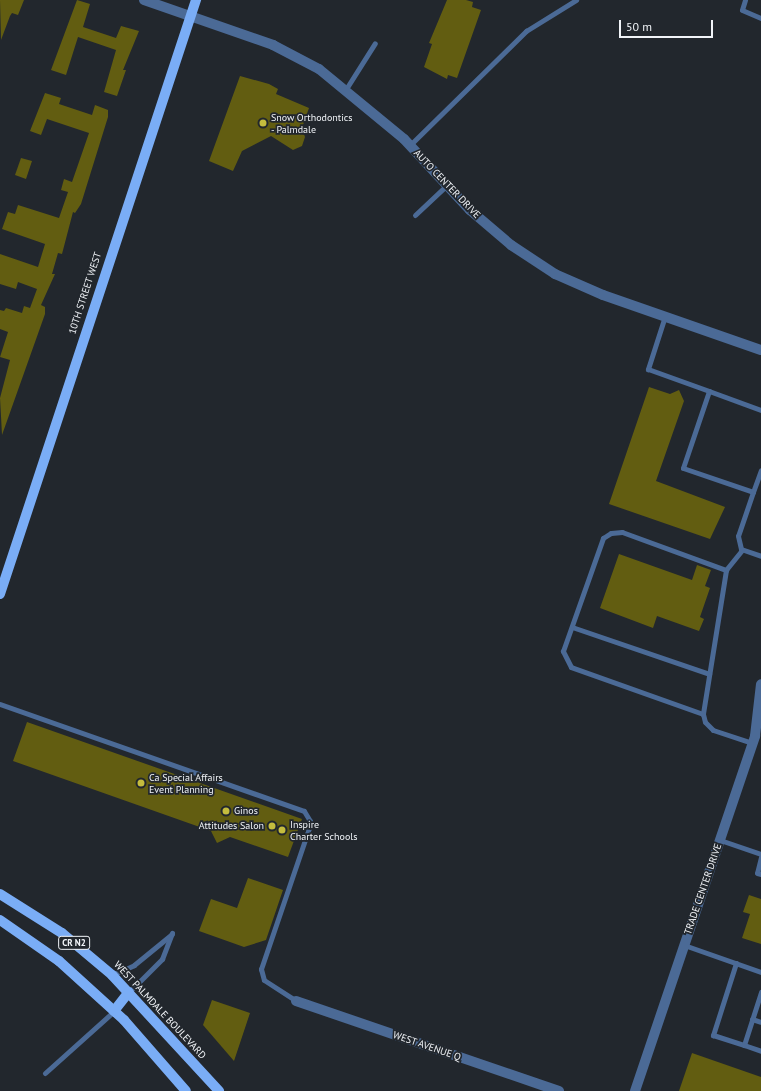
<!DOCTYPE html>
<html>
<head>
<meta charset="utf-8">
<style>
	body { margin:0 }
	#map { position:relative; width:761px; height:1091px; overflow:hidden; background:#22272d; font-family:"PT Sans",sans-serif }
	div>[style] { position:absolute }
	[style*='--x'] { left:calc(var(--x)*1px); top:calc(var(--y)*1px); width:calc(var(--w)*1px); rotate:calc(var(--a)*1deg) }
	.building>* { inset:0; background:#625d11 }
	.lane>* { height:5px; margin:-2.5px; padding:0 2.5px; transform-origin:2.5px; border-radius:2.5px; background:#4b6a96 }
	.street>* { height:10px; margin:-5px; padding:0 5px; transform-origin:5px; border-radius:5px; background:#4b6a96 }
	.primary>* { height:10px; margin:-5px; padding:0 5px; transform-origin:5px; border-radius:5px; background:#7aadf6 }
	.dots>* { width:11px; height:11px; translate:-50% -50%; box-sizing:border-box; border:2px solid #22272d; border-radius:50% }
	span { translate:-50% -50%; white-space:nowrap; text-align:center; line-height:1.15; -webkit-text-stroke:3.5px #22272d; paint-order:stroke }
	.shield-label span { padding:1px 3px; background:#22272d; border:1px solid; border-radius:3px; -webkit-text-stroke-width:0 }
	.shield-label { font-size:9px; color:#f1f4f8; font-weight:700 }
	.poi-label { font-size:10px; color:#f1f4f8 }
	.left { translate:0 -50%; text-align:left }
	.right { translate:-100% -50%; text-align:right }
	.street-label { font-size:10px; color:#f1f4f8 }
	.scale { position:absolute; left:619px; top:20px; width:94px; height:18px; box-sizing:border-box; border:2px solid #f1f4f8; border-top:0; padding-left:5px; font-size:12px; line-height:14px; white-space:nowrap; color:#f1f4f8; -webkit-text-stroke:3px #22272d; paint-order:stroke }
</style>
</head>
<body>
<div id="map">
	<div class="building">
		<div style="clip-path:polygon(0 0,24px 0,18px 15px,12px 13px,10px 16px,1px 40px)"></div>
		<div style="clip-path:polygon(77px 0,90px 4px,83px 27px,116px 38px,121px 26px,139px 31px,123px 70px,126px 70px,117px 96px,104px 92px,116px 50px,78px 37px,66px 75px,51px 70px)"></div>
		<div style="clip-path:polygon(447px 0,466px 0,473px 2px,472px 7px,481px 10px,457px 78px,448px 75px,447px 79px,424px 67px,432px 44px,429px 43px)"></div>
		<div style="clip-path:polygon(240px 76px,269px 84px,278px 89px,276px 94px,309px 108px,302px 128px,305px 137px,302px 146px,293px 150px,271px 136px,242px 151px,233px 171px,209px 161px)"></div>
		<div style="clip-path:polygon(45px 93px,61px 98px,59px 104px,92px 115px,95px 105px,108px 110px,108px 117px,81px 204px,75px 213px,73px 212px,62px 254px,58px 253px,52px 274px,55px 274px,41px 305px,45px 307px,45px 314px,2px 435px,0 398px,10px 360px,0 357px,8px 332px,0 329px,0 310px,4px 311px,6px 308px,22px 313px,24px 306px,30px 308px,37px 289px,18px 282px,16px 289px,0 284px,0 254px,38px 267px,45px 244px,2px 229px,8px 212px,15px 214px,18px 205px,59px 218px,68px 192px,61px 190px,64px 179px,72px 182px,89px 133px,47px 119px,41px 135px,30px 131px)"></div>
		<div style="clip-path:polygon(21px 158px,32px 161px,26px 179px,15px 175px)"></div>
		<div style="clip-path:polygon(649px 387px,670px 394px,679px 390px,684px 401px,656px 481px,725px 507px,710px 539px,609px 504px)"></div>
		<div style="clip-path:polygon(619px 554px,692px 580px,697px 565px,711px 570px,705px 586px,710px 588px,700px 617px,704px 619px,699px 631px,657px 616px,653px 628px,600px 608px)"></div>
		<div style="clip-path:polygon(27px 722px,302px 819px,288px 857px,230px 837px,217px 843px,211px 831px,13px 761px)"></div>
		<div style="clip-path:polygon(248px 878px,283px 890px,266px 940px,244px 947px,199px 931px,211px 899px,237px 908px)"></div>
		<div style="clip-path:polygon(749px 895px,761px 899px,761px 944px,742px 938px,750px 914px,743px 912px)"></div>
		<div style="clip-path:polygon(212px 1000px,250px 1013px,234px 1061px,203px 1025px)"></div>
		<div style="clip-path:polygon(692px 1053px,761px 1077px,761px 1091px,679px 1091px)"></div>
	</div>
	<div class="lane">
		<div style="--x:745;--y:0;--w:10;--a:107"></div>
		<div style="--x:742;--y:10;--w:21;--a:23"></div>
		<div style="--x:346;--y:89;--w:54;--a:-57.8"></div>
		<div style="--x:410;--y:145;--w:163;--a:-44.5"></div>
		<div style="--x:526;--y:31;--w:59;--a:-31.8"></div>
		<div style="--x:415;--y:215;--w:44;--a:-43.2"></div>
		<div style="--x:665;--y:316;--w:56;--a:107.8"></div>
		<div style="--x:648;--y:369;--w:65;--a:19.8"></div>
		<div style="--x:709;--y:391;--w:81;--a:108.7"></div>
		<div style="--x:683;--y:468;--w:74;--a:18.9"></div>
		<div style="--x:753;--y:492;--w:46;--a:108.8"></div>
		<div style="--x:738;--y:536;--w:13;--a:77"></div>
		<div style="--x:741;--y:549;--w:21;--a:19"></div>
		<div style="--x:709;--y:391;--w:55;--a:20.1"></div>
		<div style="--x:753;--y:492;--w:23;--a:-70"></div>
		<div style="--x:742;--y:550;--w:26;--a:129"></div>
		<div style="--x:726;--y:570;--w:146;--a:99.1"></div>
		<div style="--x:703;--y:714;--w:8;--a:76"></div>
		<div style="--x:705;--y:722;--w:11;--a:45"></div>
		<div style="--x:713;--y:730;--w:41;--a:18.4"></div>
		<div style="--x:572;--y:627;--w:145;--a:18.9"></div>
		<div style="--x:0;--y:704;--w:322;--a:19.4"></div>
		<div style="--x:304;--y:811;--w:12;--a:59"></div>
		<div style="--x:310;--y:821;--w:7;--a:98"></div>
		<div style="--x:309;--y:828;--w:149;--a:108.8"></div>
		<div style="--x:261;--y:969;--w:11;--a:75"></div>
		<div style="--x:264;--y:980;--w:38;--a:33"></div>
		<div style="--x:703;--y:714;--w:140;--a:-160.4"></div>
		<div style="--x:571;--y:667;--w:18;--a:-117"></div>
		<div style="--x:563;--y:651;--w:120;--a:-70.5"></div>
		<div style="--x:603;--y:538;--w:9;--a:-32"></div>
		<div style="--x:611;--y:533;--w:11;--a:-5"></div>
		<div style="--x:622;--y:532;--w:111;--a:20.1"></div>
		<div style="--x:720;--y:840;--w:43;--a:18.9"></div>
		<div style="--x:761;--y:857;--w:16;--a:104"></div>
		<div style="--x:757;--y:873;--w:4;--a:14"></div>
		<div style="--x:684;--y:945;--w:82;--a:19.3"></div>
		<div style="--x:736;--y:963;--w:76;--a:107.7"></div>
		<div style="--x:713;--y:1035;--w:33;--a:18"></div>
		<div style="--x:744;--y:1045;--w:56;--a:-72.2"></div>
		<div style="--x:112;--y:975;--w:24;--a:-24"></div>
		<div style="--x:134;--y:965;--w:49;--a:-39.2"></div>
		<div style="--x:129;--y:992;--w:47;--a:-45"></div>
		<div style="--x:162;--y:959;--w:28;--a:-69"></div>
		<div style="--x:752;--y:1019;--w:9;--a:18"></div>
		<div style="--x:744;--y:1045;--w:18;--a:19"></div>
		<div style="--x:45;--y:1073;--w:93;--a:-41.9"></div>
	</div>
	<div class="street">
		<div style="--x:144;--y:0;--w:137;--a:19.2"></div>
		<div style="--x:273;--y:45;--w:52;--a:27.6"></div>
		<div style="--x:319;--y:69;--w:110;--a:39.5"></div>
		<div style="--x:404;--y:139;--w:97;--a:47.1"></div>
		<div style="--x:470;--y:210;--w:54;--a:40.5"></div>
		<div style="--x:511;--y:245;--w:53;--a:33.4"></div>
		<div style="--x:555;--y:274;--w:52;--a:23.6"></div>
		<div style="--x:603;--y:295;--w:167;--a:19.2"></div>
		<div style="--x:296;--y:1001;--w:278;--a:18.9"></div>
		<div style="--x:635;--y:1091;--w:375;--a:-71.3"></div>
		<div style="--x:755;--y:736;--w:52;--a:-83.4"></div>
	</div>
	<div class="primary">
		<div style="--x:0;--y:594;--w:626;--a:-71.74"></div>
		<div style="--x:0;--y:894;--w:73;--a:32.2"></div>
		<div style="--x:62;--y:933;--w:65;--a:40"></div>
		<div style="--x:112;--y:975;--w:158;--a:47.3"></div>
		<div style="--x:0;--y:920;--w:72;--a:34.8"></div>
		<div style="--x:59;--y:961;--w:88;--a:42.2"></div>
		<div style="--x:124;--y:1020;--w:94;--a:48.9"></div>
		<div style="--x:114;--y:1011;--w:24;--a:-52"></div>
	</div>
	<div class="dots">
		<div style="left:263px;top:123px;background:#c4bc3e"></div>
		<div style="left:141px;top:783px;background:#c4bc3e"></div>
		<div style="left:226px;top:811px;background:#c4bc3e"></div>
		<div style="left:272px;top:826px;background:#c4bc3e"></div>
		<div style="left:282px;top:830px;background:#c4bc3e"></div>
	</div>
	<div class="shield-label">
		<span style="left:74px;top:943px">CR N2</span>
	</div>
	<div class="poi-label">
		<span class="left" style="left:271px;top:123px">Snow Orthodontics<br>- Palmdale</span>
		<span class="left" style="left:149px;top:783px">Ca Special Affairs<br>Event Planning</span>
		<span class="left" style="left:234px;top:811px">Ginos</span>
		<span class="left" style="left:290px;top:830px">Inspire<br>Charter Schools</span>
		<span class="right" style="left:264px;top:826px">Attitudes Salon</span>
	</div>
	<div class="street-label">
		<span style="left:447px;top:184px;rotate:46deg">AUTO CENTER DRIVE</span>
		<span style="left:85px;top:293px;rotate:-72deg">10TH STREET WEST</span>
		<span style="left:703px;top:889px;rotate:-71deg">TRADE CENTER DRIVE</span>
		<span style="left:160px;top:1010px;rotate:47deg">WEST PALMDALE BOULEVARD</span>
		<span style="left:427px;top:1046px;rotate:19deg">WEST AVENUE Q</span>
	</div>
	<div class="scale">50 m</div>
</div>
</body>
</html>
